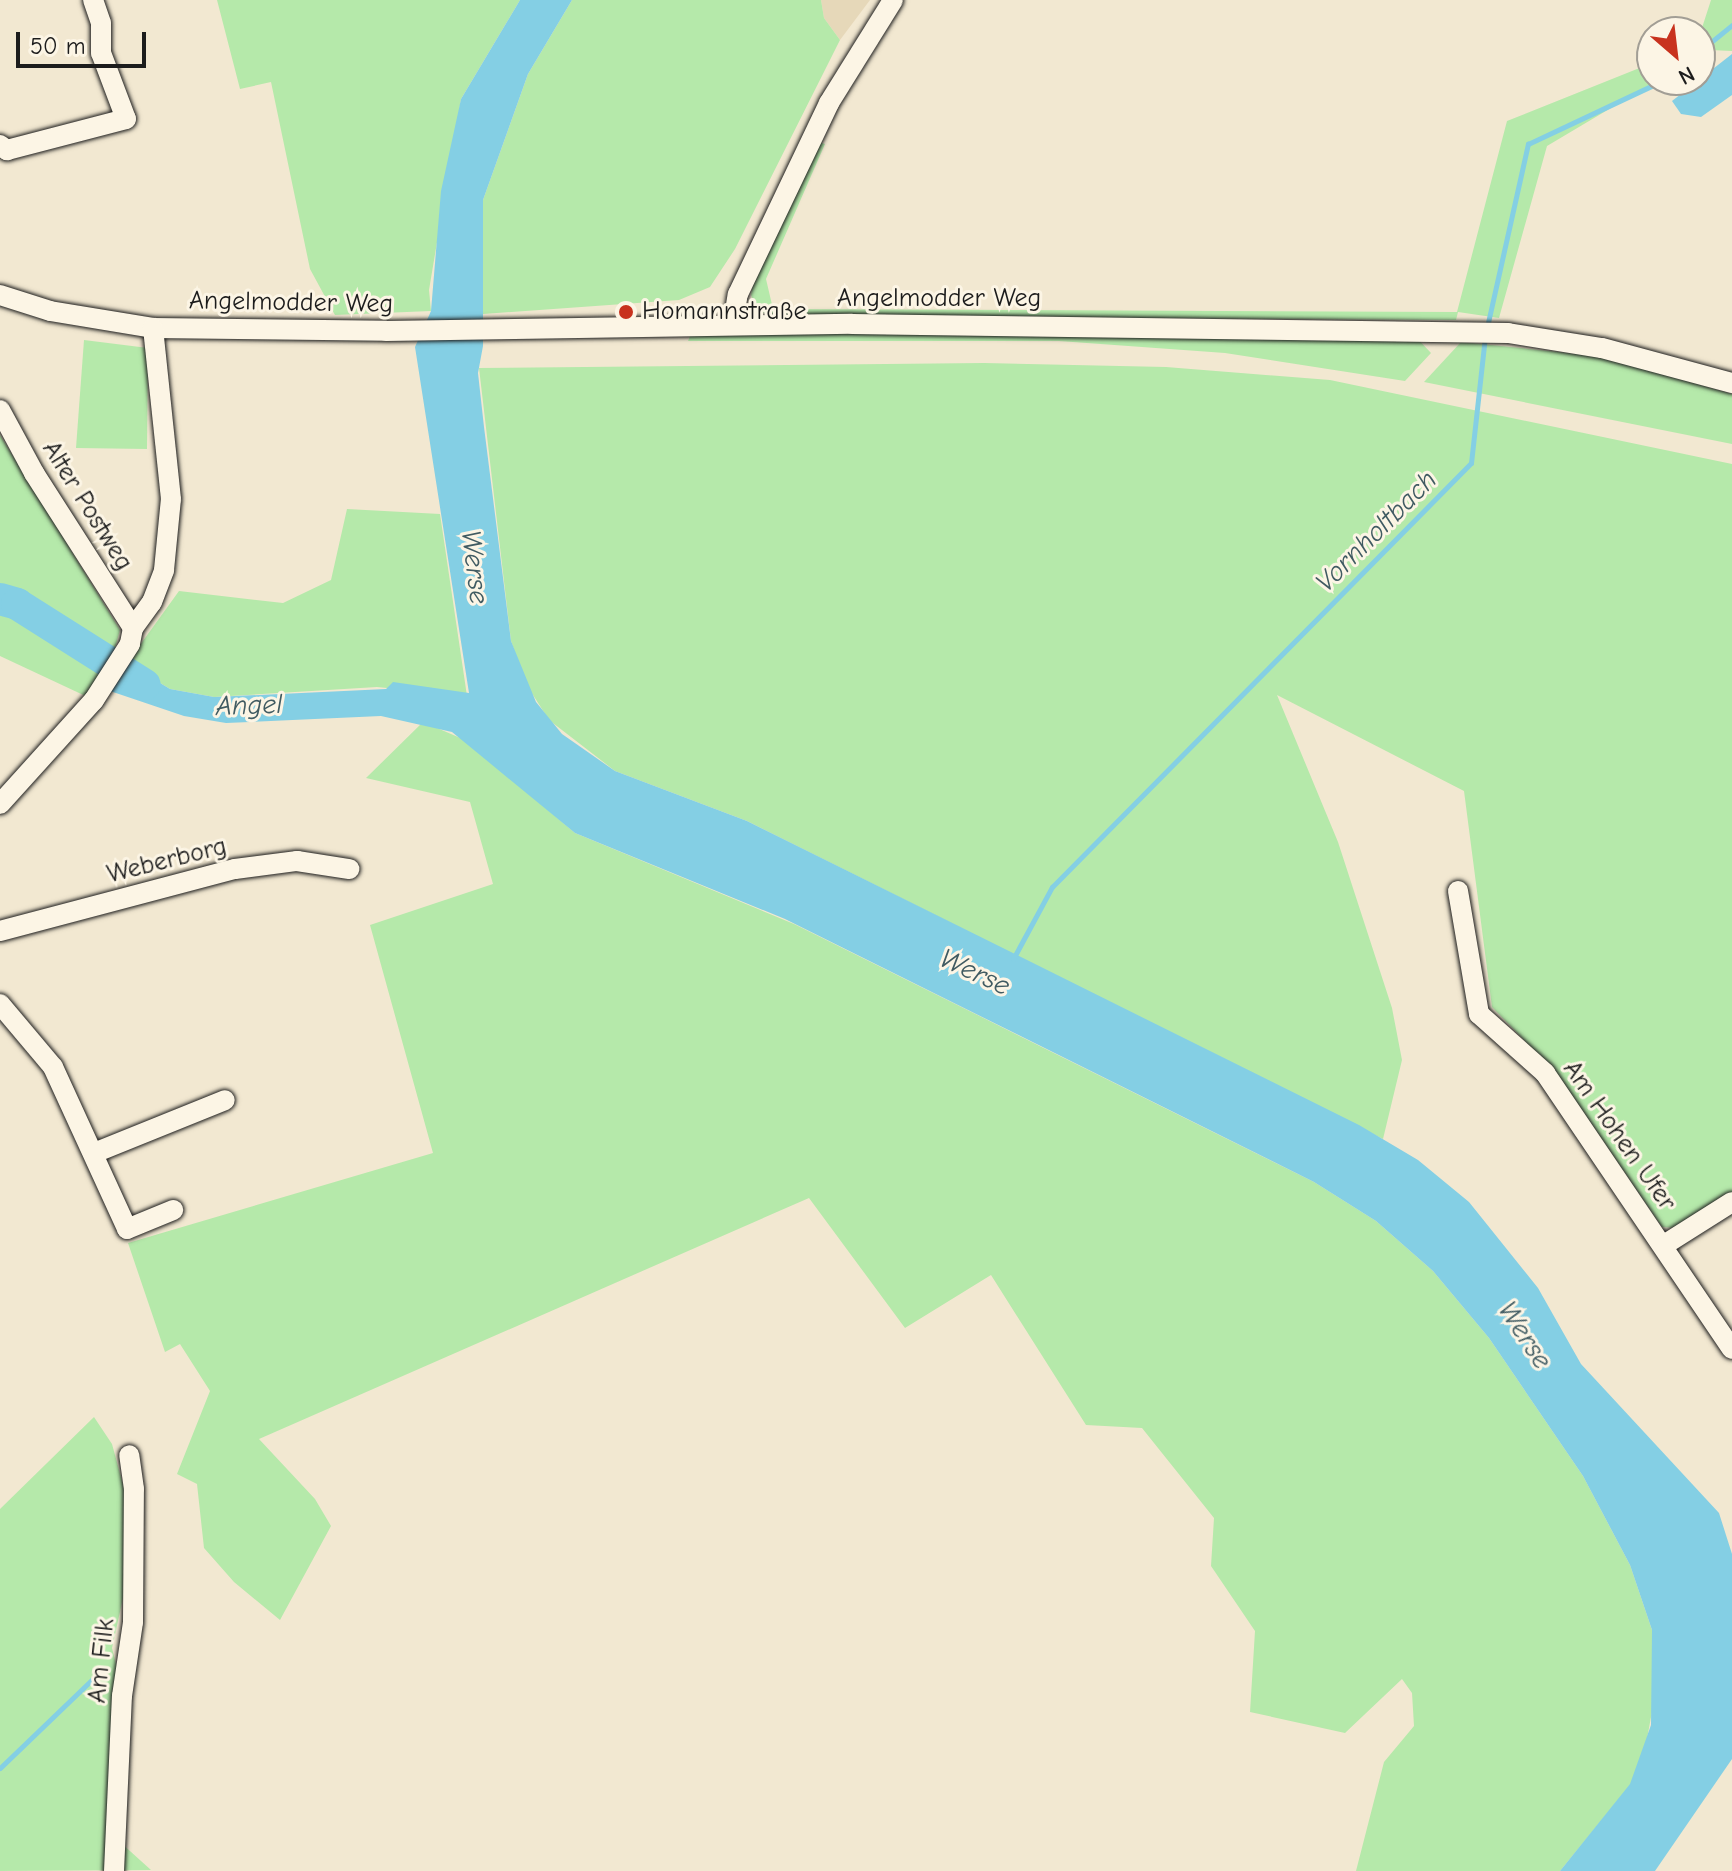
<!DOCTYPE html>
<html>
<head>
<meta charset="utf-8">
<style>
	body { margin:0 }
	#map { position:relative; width:1732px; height:1871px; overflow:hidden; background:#f2e8d1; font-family:"Comic Neue",sans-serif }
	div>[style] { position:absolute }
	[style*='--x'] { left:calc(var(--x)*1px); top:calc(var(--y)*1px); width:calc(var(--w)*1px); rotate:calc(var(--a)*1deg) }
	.built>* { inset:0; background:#e6d8b9 }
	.green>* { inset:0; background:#b5e9aa }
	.water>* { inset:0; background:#84cfe4 }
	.stream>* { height:5px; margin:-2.5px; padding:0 2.5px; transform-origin:2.5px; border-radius:2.5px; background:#84cfe4 }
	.river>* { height:32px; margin:-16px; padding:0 16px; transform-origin:16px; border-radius:16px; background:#84cfe4 }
	.roads { filter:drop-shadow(0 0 2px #1c1c1c) drop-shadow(0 0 2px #1c1c1c) }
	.minor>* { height:20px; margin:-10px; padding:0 10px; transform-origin:10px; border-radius:10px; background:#fcf5e5 }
	.dots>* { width:22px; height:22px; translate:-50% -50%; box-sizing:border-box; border:4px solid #fcf5e5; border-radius:50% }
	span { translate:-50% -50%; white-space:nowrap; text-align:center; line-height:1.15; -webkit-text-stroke:6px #fcf5e5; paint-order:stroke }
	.street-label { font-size:26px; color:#1c1c1c }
	.poi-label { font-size:26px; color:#1c1c1c }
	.left { translate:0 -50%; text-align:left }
	.water-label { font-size:28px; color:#405b62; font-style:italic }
	.north { position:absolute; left:1636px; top:16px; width:80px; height:80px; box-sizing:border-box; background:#fcf5e5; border:2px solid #a29e95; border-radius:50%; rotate:152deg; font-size:22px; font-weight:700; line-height:32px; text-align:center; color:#1c1c1c }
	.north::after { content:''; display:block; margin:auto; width:28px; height:36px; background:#c8321e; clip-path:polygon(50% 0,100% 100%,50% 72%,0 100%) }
	.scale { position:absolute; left:16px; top:32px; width:130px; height:36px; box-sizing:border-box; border:4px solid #1c1c1c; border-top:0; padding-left:10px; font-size:24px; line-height:28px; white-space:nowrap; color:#1c1c1c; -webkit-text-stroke:6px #fcf5e5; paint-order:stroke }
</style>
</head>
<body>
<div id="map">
	<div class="built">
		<div style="clip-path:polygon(821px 0,870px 0,840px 40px,824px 18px)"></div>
	</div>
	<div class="green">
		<div style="clip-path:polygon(217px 0,520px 0,461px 99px,429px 290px,431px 311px,335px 315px,310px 269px,271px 82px,240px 89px)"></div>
		<div style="clip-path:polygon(572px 0,821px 0,824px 18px,840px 40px,735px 249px,710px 287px,679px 300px,483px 314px,483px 200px,528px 74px)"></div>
		<div style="clip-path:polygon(1711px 0,1732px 0,1732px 51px,1710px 50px,1700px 56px,1700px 34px)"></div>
		<div style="clip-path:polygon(1652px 63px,1652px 80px,1658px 80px,1547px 146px,1499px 318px,1458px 312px,1456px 320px,772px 316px,757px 310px,751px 295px,754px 277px,818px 142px,825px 144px,766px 279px,773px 309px,1457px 312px,1507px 121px)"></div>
		<div style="clip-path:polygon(738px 333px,1414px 335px,1431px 353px,1405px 381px,1225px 353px,1059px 341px,688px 341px,690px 336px)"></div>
		<div style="clip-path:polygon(84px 340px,148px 348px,147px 449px,76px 448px)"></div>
		<div style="clip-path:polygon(1461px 342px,1599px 356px,1732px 394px,1732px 444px,1424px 382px)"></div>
		<div style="clip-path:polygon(984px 363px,1166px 367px,1330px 380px,1732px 464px,1732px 1193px,1676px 1228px,1662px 1227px,1559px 1076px,1492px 1007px,1464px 791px,1277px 695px,1338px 842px,1392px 1008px,1402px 1060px,1383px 1139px,747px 821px,615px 771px,549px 720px,526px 684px,511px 641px,479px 368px)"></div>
		<div style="clip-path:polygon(0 435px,120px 630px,114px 652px,24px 594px,0 587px)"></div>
		<div style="clip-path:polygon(347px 509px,440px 514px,467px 696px,377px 687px,214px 697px,170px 689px,127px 663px,179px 591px,283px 603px,331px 580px)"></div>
		<div style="clip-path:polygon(0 599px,17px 604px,98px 673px,100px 691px,94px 700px,0 656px)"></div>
		<div style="clip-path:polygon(423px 722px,465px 740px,575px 833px,794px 924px,1314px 1182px,1376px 1221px,1433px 1271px,1489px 1338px,1583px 1476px,1630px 1565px,1652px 1630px,1655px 1695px,1645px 1750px,1631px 1784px,1560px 1871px,1356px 1871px,1384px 1762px,1414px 1726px,1412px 1693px,1402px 1679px,1345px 1733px,1250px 1712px,1255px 1631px,1211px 1566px,1214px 1518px,1142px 1428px,1086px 1425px,991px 1275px,905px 1328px,809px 1198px,259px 1439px,315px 1499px,331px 1526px,280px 1620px,234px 1582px,204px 1548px,197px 1484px,177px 1474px,210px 1391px,180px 1344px,165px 1352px,128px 1243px,433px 1153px,370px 925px,493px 884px,470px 802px,366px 778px)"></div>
		<div style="clip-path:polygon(94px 1417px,112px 1444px,124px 1488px,127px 1580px,112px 1648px,119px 1676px,110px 1833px,151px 1870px,0 1871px,0 1509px)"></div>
	</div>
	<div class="water">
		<div style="clip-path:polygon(520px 0,572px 0,528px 74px,483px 200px,483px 346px,478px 373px,484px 427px,511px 641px,536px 702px,562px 734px,615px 771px,747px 821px,1359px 1125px,1418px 1160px,1469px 1202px,1538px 1288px,1581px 1364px,1719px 1513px,1732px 1554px,1732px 1759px,1655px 1871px,1560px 1871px,1630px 1784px,1651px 1725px,1652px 1630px,1630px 1565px,1583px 1476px,1489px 1338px,1433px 1271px,1376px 1221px,1314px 1182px,785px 919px,575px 833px,452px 732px,381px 716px,226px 723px,184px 716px,110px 691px,127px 663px,170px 689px,214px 697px,386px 689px,393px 682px,469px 693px,415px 347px,431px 311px,441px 191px,461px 99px)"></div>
		<div style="clip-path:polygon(1732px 54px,1732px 95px,1701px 117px,1681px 114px,1672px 101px)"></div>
	</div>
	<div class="stream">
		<div style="--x:1700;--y:51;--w:41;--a:-39.1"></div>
		<div style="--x:1487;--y:327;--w:188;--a:-77.4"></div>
		<div style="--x:1528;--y:144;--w:150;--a:-25.2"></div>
		<div style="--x:1013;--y:959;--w:82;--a:-61.6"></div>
		<div style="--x:1052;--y:887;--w:596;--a:-45.34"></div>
		<div style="--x:1471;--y:463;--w:127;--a:-83.7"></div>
		<div style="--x:0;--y:1768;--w:141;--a:-43.9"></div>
	</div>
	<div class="river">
		<div style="--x:0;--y:599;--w:18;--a:16"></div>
		<div style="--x:17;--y:604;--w:151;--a:32.3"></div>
	</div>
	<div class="roads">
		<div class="minor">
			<div style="--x:0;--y:145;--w:9;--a:36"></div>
			<div style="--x:7;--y:150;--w:123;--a:-14.6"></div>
			<div style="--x:126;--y:119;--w:71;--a:-110.7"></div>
			<div style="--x:101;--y:53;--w:30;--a:-90"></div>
			<div style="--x:101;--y:23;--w:24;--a:-109"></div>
			<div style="--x:0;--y:295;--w:52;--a:17.7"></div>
			<div style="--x:50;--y:311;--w:104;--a:9.4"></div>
			<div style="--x:153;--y:328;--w:233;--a:0.7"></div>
			<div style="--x:386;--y:331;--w:466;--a:-0.9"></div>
			<div style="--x:852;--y:324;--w:656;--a:0.79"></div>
			<div style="--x:1508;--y:333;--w:95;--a:9.1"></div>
			<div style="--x:1602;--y:348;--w:135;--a:15.1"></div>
			<div style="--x:733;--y:324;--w:30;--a:-81"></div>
			<div style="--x:738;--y:294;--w:212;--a:-64.5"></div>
			<div style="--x:829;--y:103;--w:121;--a:-58.1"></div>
			<div style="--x:0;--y:410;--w:72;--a:61.6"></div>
			<div style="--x:34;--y:473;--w:184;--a:57.4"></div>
			<div style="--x:133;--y:628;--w:16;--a:101"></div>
			<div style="--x:130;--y:644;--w:67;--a:122.7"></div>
			<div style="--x:94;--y:700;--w:140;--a:132.1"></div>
			<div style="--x:133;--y:628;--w:32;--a:-54"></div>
			<div style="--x:152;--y:602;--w:34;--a:-69"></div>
			<div style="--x:164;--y:570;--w:71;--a:-84.4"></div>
			<div style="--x:171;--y:499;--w:172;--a:-96"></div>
			<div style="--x:1458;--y:891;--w:125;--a:80.3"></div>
			<div style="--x:1479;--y:1014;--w:89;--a:41.8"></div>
			<div style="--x:1545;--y:1073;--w:333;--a:55.9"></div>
			<div style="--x:0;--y:931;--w:243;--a:-14.8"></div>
			<div style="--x:235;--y:869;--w:63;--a:-7.4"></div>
			<div style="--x:297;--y:861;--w:53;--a:8.7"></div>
			<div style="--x:0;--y:1004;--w:82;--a:49.9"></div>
			<div style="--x:53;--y:1067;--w:178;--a:65.4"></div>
			<div style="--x:127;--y:1229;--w:50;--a:-22.4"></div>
			<div style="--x:94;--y:1153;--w:141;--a:-22"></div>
			<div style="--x:1664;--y:1245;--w:80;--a:-32.3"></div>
			<div style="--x:114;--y:1871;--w:175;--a:-87.4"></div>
			<div style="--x:122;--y:1696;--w:75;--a:-81.5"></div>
			<div style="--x:133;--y:1622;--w:133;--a:-89.6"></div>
			<div style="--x:134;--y:1489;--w:34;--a:-98"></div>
		</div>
	</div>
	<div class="dots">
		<div style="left:626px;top:312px;background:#c8321e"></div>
	</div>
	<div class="street-label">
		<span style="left:939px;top:299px">Angelmodder Weg</span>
		<span style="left:291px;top:303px;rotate:1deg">Angelmodder Weg</span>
		<span style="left:87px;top:506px;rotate:58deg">Alter Postweg</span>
		<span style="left:167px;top:861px;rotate:-14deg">Weberborg</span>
		<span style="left:1619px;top:1136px;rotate:55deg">Am Hohen Ufer</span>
		<span style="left:102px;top:1661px;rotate:-84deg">Am Filk</span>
	</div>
	<div class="poi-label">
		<span class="left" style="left:642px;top:312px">Homannstraße</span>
	</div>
	<div class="water-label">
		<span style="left:1376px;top:531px;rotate:-45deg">Vornholtbach</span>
		<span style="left:475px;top:567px;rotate:83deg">Werse</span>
		<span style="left:249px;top:705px;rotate:-2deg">Angel</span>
		<span style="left:975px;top:972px;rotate:25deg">Werse</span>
		<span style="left:1525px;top:1335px;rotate:57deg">Werse</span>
	</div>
	<div class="north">N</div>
	<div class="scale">50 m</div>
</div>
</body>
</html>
